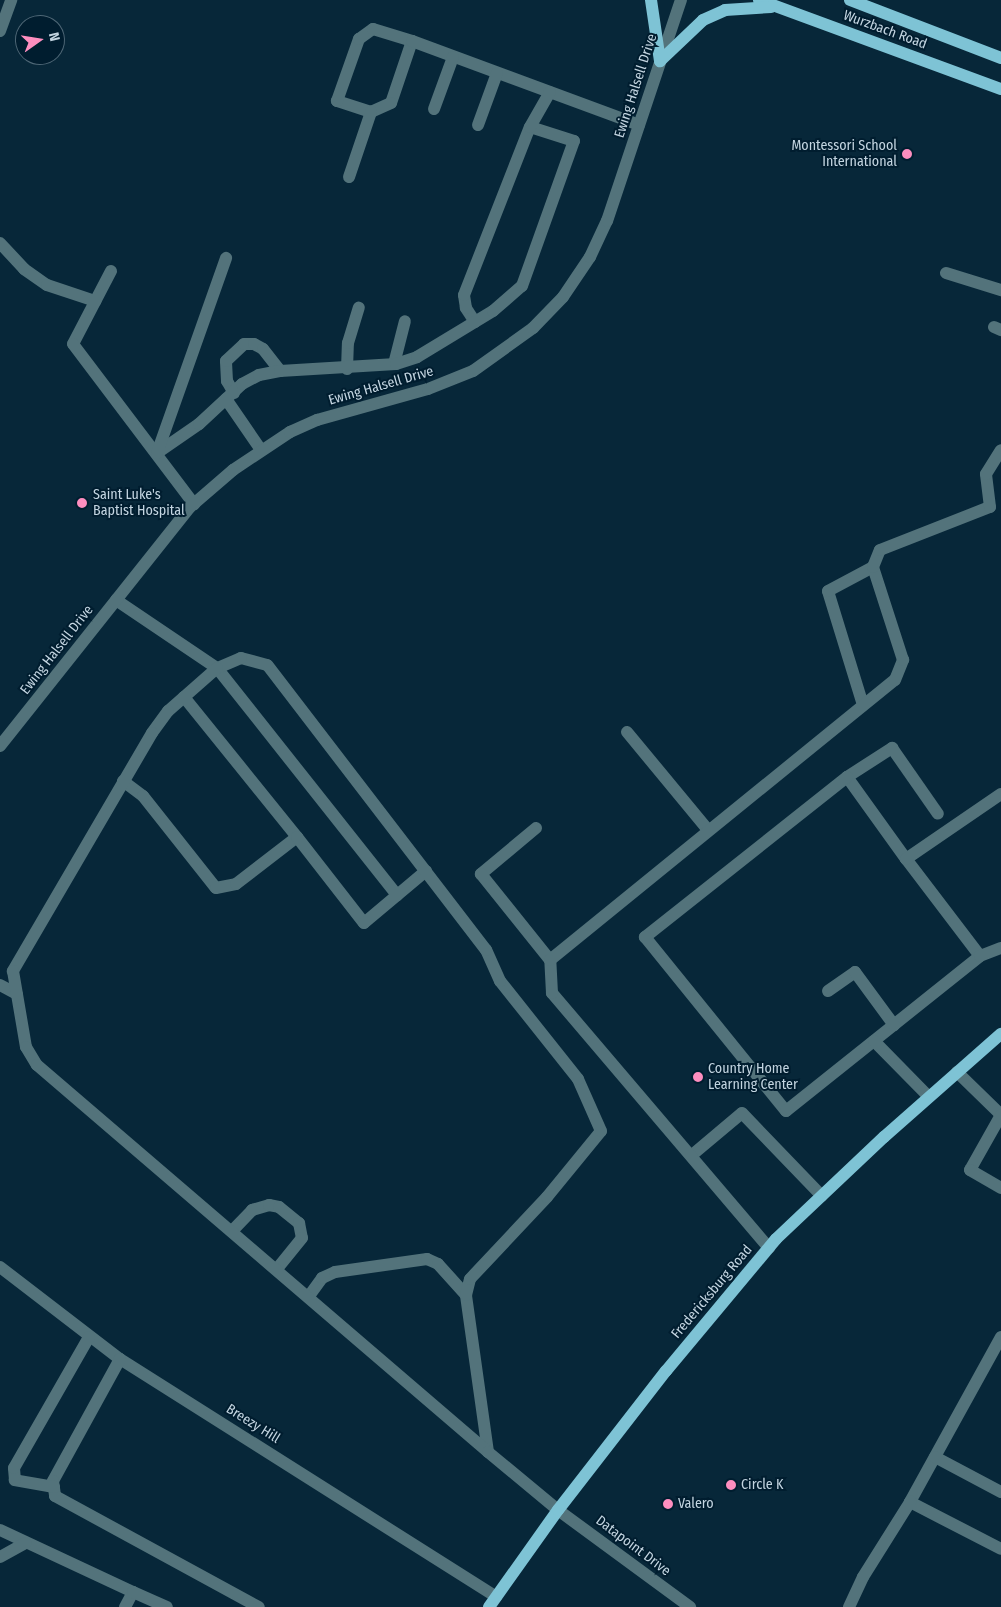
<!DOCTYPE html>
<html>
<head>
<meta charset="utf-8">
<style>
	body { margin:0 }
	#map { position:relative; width:1001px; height:1607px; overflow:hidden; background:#072739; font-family:"Fira Sans Condensed",sans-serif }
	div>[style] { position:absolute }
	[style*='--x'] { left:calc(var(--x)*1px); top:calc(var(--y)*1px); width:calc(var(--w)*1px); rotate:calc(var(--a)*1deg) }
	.minor>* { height:12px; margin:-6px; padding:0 6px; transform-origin:6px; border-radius:6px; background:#53737b }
	.major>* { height:12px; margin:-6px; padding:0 6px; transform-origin:6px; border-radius:6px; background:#7ec3d5 }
	.dots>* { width:14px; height:14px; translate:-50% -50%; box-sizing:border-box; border:2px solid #001d2f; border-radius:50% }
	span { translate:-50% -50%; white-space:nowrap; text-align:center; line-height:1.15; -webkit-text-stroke:4px #001d2f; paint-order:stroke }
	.street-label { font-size:14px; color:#c3d5e1 }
	.poi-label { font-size:14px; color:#c3d5e1 }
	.right { translate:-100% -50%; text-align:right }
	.left { translate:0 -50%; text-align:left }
	.north { position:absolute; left:15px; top:15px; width:50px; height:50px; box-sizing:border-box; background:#001d2f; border:1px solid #4e6776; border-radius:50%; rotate:77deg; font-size:14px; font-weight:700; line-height:20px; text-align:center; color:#c3d5e1 }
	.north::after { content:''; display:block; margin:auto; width:18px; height:22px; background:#fd8ebf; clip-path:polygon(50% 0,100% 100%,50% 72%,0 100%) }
</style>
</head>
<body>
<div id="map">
	<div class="minor">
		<div style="--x:0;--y:31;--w:33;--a:-70"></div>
		<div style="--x:412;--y:41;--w:65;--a:108.7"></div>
		<div style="--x:391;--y:103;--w:22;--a:156"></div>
		<div style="--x:371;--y:112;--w:36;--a:-162"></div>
		<div style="--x:337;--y:101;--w:66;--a:-70.5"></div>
		<div style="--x:359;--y:39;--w:17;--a:-36"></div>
		<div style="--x:373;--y:29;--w:41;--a:17.1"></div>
		<div style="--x:412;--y:41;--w:242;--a:20.3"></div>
		<div style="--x:434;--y:109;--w:55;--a:-69.9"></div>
		<div style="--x:478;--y:125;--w:55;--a:-69.9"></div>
		<div style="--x:349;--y:177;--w:69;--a:-71.3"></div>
		<div style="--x:0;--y:243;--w:35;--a:47"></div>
		<div style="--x:24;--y:269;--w:28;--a:35"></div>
		<div style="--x:47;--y:285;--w:51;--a:18.4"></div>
		<div style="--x:111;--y:271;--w:82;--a:117.5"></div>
		<div style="--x:73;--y:344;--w:201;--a:52.9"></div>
		<div style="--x:946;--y:273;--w:58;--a:17.2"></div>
		<div style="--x:475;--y:322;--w:17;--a:-123"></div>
		<div style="--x:466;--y:308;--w:13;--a:-99"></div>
		<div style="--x:464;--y:295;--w:180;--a:-68.6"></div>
		<div style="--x:994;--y:327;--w:8;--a:23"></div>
		<div style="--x:394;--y:364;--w:44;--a:-75.7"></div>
		<div style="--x:347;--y:369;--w:26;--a:-88"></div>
		<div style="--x:348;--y:343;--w:37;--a:-73"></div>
		<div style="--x:234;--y:393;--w:14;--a:-120"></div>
		<div style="--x:227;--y:381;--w:20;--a:-93"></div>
		<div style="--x:226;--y:361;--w:25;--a:-43"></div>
		<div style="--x:244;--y:344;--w:10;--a:0"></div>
		<div style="--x:254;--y:344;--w:10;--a:29"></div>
		<div style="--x:263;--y:349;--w:28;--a:52"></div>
		<div style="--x:226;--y:399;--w:62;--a:55.5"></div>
		<div style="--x:157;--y:453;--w:51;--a:-34.6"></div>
		<div style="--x:199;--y:424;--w:59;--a:-42.9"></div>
		<div style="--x:242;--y:384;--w:19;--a:-28"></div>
		<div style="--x:259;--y:375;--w:21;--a:-11"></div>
		<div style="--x:280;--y:371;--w:116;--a:-3.5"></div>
		<div style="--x:396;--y:364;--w:22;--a:-18"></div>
		<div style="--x:417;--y:357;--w:89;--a:-31.2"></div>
		<div style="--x:493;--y:311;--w:38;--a:-41"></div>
		<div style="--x:522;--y:286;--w:154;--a:-70.3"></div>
		<div style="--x:574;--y:141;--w:46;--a:-162.3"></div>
		<div style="--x:530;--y:127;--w:40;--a:-60.3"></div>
		<div style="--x:157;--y:453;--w:207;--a:-70.5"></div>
		<div style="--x:116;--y:600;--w:122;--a:34"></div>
		<div style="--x:217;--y:668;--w:290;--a:51.6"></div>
		<div style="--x:863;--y:705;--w:119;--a:-107.1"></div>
		<div style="--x:828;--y:591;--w:51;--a:-28.1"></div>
		<div style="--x:627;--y:732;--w:127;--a:50.4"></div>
		<div style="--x:0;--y:746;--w:304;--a:-51.5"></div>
		<div style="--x:189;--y:508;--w:58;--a:-40.8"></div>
		<div style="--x:233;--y:470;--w:69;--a:-33.7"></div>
		<div style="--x:290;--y:432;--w:30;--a:-24"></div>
		<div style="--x:317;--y:420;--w:115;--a:-15.6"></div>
		<div style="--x:428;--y:389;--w:48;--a:-21.8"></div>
		<div style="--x:473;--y:371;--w:74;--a:-35.6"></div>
		<div style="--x:533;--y:328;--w:43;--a:-45.9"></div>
		<div style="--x:563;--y:297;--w:48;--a:-56"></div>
		<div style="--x:590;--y:257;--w:40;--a:-65"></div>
		<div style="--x:607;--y:221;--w:233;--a:-71.5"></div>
		<div style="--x:847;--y:777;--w:54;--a:-32.8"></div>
		<div style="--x:892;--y:748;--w:80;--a:55.1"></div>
		<div style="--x:123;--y:781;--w:25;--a:37"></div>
		<div style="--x:143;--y:796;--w:117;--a:51.6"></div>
		<div style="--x:216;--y:888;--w:20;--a:-11"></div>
		<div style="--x:236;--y:884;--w:77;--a:-37.6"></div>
		<div style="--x:297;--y:837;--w:180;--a:-128.9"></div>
		<div style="--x:536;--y:828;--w:72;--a:140.1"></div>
		<div style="--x:481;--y:874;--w:110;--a:51.3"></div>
		<div style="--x:297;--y:837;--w:109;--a:52.1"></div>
		<div style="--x:364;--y:923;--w:81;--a:-40"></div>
		<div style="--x:906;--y:859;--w:101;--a:-125.7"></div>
		<div style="--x:847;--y:777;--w:258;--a:141.6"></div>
		<div style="--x:645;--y:937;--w:224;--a:51"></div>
		<div style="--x:786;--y:1111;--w:248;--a:-38.6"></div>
		<div style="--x:980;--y:956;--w:122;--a:-127.3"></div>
		<div style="--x:906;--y:859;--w:115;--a:-34.4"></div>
		<div style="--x:980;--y:956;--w:22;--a:-21"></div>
		<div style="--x:0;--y:985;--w:19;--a:28"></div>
		<div style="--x:828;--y:991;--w:33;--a:-35"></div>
		<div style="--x:855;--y:972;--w:66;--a:53.7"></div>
		<div style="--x:874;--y:1041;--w:78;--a:45.5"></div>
		<div style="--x:957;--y:1072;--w:62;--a:44.3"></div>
		<div style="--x:1001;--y:1115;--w:63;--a:119.4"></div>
		<div style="--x:970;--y:1170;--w:36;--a:30"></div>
		<div style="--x:692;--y:1155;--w:65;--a:-40"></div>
		<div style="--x:742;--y:1113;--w:115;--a:46.1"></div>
		<div style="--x:233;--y:1230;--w:28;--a:-46"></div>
		<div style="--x:252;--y:1210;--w:18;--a:-16"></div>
		<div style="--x:269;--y:1205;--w:10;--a:11"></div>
		<div style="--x:279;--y:1207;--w:26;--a:39"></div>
		<div style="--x:299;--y:1223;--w:15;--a:79"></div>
		<div style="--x:302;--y:1238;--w:38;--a:129"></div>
		<div style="--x:769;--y:1248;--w:335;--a:-130.4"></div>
		<div style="--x:552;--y:993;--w:33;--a:-93"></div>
		<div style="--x:550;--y:960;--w:444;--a:-39.1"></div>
		<div style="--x:895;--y:680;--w:22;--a:-68"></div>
		<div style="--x:903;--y:660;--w:98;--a:-107.9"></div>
		<div style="--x:873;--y:567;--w:18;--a:-68"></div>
		<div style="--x:880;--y:550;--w:118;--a:-21.4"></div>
		<div style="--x:990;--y:507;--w:33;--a:-97"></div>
		<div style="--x:986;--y:474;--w:28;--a:-58"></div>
		<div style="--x:0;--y:1267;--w:151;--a:37.5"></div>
		<div style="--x:120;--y:1359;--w:445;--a:32.3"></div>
		<div style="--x:309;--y:1296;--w:22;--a:-54"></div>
		<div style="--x:322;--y:1278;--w:14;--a:-25"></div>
		<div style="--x:335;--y:1272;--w:93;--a:-8"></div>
		<div style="--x:427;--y:1259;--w:12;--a:24"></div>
		<div style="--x:438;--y:1264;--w:42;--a:47.9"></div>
		<div style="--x:1001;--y:1337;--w:188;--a:118.9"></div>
		<div style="--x:910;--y:1502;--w:102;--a:27.3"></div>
		<div style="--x:120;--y:1359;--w:139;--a:118.8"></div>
		<div style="--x:53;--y:1481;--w:15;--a:82"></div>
		<div style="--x:55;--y:1496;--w:232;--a:28.6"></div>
		<div style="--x:488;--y:1452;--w:159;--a:-98"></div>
		<div style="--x:466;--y:1295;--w:16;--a:-76"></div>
		<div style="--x:470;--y:1279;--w:112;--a:-46.8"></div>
		<div style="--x:547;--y:1197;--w:85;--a:-50.7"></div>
		<div style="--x:601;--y:1131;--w:57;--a:-113.9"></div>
		<div style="--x:578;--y:1079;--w:125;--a:-128.5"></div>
		<div style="--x:500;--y:981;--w:34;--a:-114"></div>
		<div style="--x:486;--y:950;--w:359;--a:-127.5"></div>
		<div style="--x:267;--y:665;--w:27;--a:-165"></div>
		<div style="--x:241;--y:658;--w:26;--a:157"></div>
		<div style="--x:217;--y:668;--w:65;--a:138.7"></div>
		<div style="--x:168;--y:711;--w:27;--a:126"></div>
		<div style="--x:152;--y:733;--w:276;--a:120.3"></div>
		<div style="--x:13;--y:971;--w:77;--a:80.3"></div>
		<div style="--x:26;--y:1047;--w:21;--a:59"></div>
		<div style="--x:37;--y:1065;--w:594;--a:40.63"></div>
		<div style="--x:488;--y:1452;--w:91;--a:39.6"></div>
		<div style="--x:558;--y:1510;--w:164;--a:36.3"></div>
		<div style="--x:935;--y:1457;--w:75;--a:27.9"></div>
		<div style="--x:54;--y:1487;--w:40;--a:-170"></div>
		<div style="--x:15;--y:1480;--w:12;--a:-95"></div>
		<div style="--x:14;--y:1468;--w:151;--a:-60.2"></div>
		<div style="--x:0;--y:1530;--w:147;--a:25"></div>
		<div style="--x:133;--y:1592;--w:17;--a:118"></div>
		<div style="--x:0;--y:1557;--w:29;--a:-29"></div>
		<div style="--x:133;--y:1592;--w:37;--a:24"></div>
		<div style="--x:849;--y:1607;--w:33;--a:-65"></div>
		<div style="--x:863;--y:1577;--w:89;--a:-57.9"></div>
	</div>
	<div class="major">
		<div style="--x:651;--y:0;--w:62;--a:81.6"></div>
		<div style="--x:759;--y:0;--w:258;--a:20.2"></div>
		<div style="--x:850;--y:0;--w:162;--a:21"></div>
		<div style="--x:660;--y:61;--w:59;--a:-43.6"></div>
		<div style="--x:703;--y:20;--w:24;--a:-24"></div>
		<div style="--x:725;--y:10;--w:46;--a:-3.7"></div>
		<div style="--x:489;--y:1607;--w:119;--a:-54.6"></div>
		<div style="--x:558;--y:1510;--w:176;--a:-52.2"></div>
		<div style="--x:666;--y:1371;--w:172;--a:-50.2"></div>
		<div style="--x:776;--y:1239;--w:149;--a:-43.4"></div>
		<div style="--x:884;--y:1137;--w:156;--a:-41.4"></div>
	</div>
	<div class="dots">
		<div style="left:907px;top:154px;background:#fd8ebf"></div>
		<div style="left:82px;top:503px;background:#fd8ebf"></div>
		<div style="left:698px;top:1077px;background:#fd8ebf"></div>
		<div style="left:731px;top:1485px;background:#fd8ebf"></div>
		<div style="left:668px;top:1504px;background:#fd8ebf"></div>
	</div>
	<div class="street-label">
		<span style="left:885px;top:30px;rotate:20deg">Wurzbach Road</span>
		<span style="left:636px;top:86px;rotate:-72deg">Ewing Halsell Drive</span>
		<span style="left:381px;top:386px;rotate:-16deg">Ewing Halsell Drive</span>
		<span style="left:57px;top:650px;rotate:-52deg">Ewing Halsell Drive</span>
		<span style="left:712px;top:1292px;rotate:-50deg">Fredericksburg Road</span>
		<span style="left:253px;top:1424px;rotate:32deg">Breezy Hill</span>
		<span style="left:633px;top:1546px;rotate:37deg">Datapoint Drive</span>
	</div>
	<div class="poi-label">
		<span class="right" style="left:897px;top:154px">Montessori School<br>International</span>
		<span class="left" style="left:93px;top:503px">Saint Luke's<br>Baptist Hospital</span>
		<span class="left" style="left:708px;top:1077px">Country Home<br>Learning Center</span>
		<span class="left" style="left:741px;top:1485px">Circle K</span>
		<span class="left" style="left:678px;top:1504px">Valero</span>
	</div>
	<div class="north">N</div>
</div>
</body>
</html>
